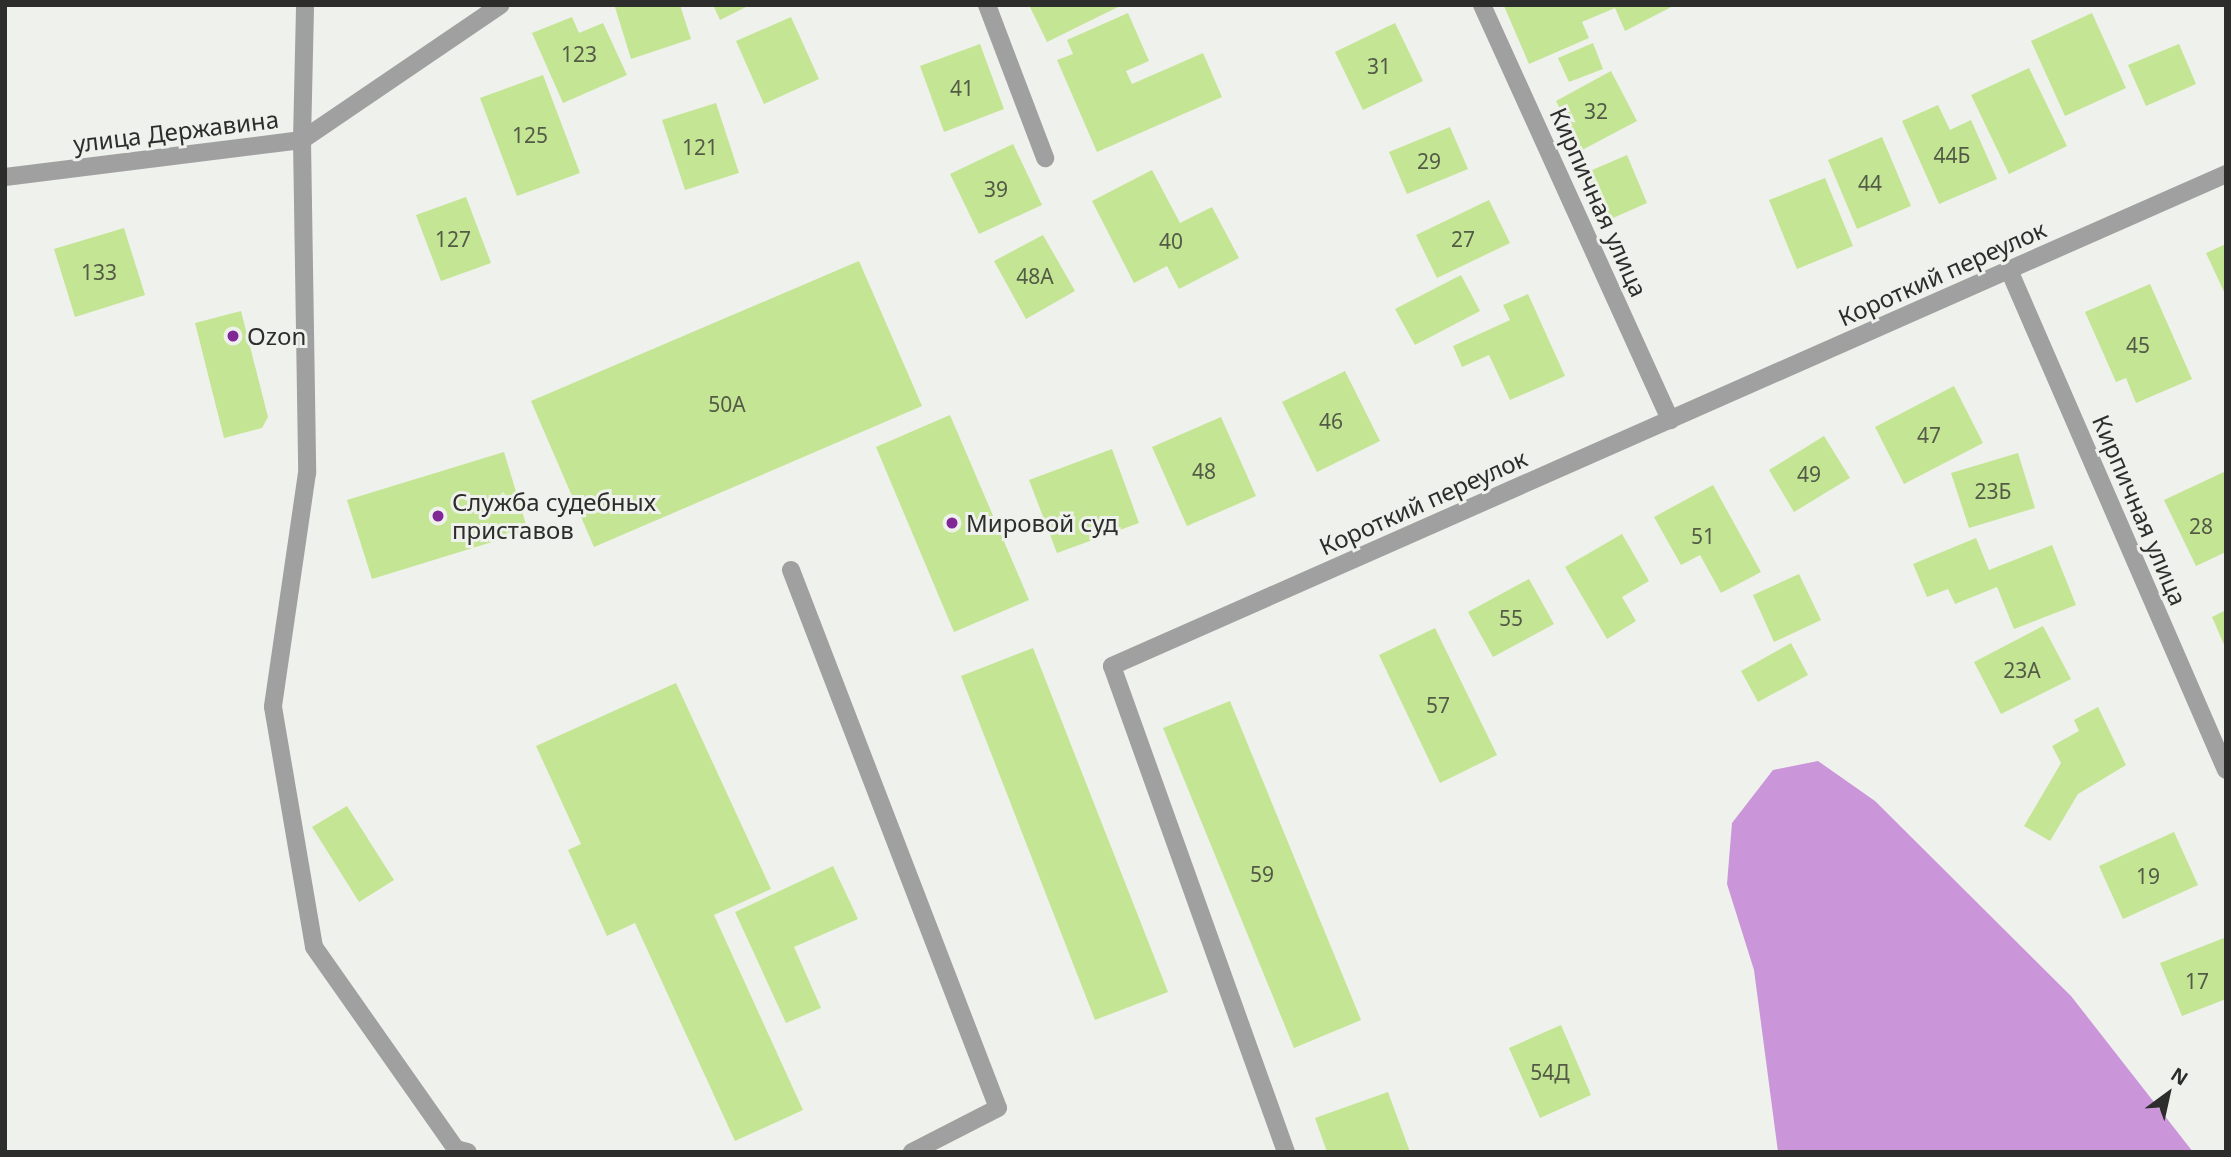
<!DOCTYPE html>
<html>
<head>
<meta charset="utf-8">
<style>
	body { margin:0 }
	#map { position:relative; width:2231px; height:1157px; overflow:hidden; background:#eff1ec; font-family:"Noto Sans",sans-serif }
	div>[style] { position:absolute }
	[style*='--x'] { left:calc(var(--x)*1px); top:calc(var(--y)*1px); width:calc(var(--w)*1px); rotate:calc(var(--a)*1deg) }
	.water>* { inset:0; background:#ca95d9 }
	.building>* { inset:0; background:#c4e594 }
	.lane>* { height:18px; margin:-9px; padding:0 9px; transform-origin:9px; border-radius:9px; background:#a1a0a1 }
	.street>* { height:18px; margin:-9px; padding:0 9px; transform-origin:9px; border-radius:9px; background:#a1a0a1 }
	.dots>* { width:19px; height:19px; translate:-50% -50%; box-sizing:border-box; border:4px solid #eff1ec; border-radius:50% }
	span { translate:-50% -50%; white-space:nowrap; text-align:center; line-height:1.15; -webkit-text-stroke:6px #eff1ec; paint-order:stroke }
	.number-label { font-size:21px; color:#535b46 }
	.number-label span { -webkit-text-stroke-width:0 }
	.street-label { font-size:24px; color:#2d2d2c }
	.poi-label { font-size:24px; color:#2d2d2c }
	.left { translate:0 -50%; text-align:left }
	.frame { position:absolute; inset:0; border:7px solid #2d2d2c; pointer-events:none }
	.north { position:absolute; left:2133px; top:1059px; width:70px; height:70px; -webkit-text-stroke:5px #eff1ec; paint-order:stroke; rotate:33deg; font-size:19px; font-weight:700; line-height:28px; text-align:center; color:#2d2d2c }
	.north::after { content:''; display:block; margin:auto; width:24px; height:32px; background:#2d2d2c; clip-path:polygon(50% 0,100% 100%,50% 72%,0 100%) }
</style>
</head>
<body>
<div id="map">
	<div class="water">
		<div style="clip-path:polygon(1818px 761px,1875px 801px,2071px 996px,2193px 1152px,1778px 1152px,1754px 970px,1727px 884px,1732px 823px,1773px 770px)"></div>
	</div>
	<div class="building">
		<div style="clip-path:polygon(680px 5px,691px 39px,631px 59px,615px 7px)"></div>
		<div style="clip-path:polygon(713px 5px,750px 5px,720px 20px)"></div>
		<div style="clip-path:polygon(1029px 5px,1122px 5px,1047px 42px)"></div>
		<div style="clip-path:polygon(1675px 5px,1625px 31px,1615px 8px,1582px 22px,1589px 38px,1529px 64px,1504px 6px)"></div>
		<div style="clip-path:polygon(1128px 13px,1149px 61px,1126px 71px,1132px 84px,1203px 53px,1222px 97px,1097px 152px,1057px 60px,1073px 54px,1067px 40px)"></div>
		<div style="clip-path:polygon(2092px 13px,2126px 88px,2065px 116px,2031px 41px)"></div>
		<div style="clip-path:polygon(572px 17px,579px 33px,603px 23px,627px 75px,563px 103px,532px 33px)"></div>
		<div style="clip-path:polygon(791px 17px,819px 79px,764px 104px,736px 41px)"></div>
		<div style="clip-path:polygon(1395px 23px,1423px 81px,1363px 110px,1335px 52px)"></div>
		<div style="clip-path:polygon(1593px 43px,1603px 69px,1569px 82px,1558px 58px)"></div>
		<div style="clip-path:polygon(980px 44px,1004px 109px,944px 132px,920px 66px)"></div>
		<div style="clip-path:polygon(2179px 44px,2196px 84px,2146px 106px,2128px 65px)"></div>
		<div style="clip-path:polygon(2029px 68px,2067px 146px,2009px 174px,1971px 95px)"></div>
		<div style="clip-path:polygon(1611px 71px,1637px 121px,1582px 150px,1556px 101px)"></div>
		<div style="clip-path:polygon(543px 75px,580px 173px,517px 196px,480px 98px)"></div>
		<div style="clip-path:polygon(716px 103px,739px 173px,685px 190px,662px 120px)"></div>
		<div style="clip-path:polygon(1938px 105px,1950px 130px,1971px 120px,1997px 179px,1939px 204px,1902px 121px)"></div>
		<div style="clip-path:polygon(1450px 127px,1468px 169px,1407px 194px,1389px 152px)"></div>
		<div style="clip-path:polygon(1882px 137px,1911px 206px,1857px 229px,1828px 160px)"></div>
		<div style="clip-path:polygon(1013px 144px,1042px 205px,979px 234px,950px 174px)"></div>
		<div style="clip-path:polygon(1627px 155px,1647px 203px,1604px 222px,1583px 174px)"></div>
		<div style="clip-path:polygon(1152px 170px,1180px 223px,1212px 207px,1239px 258px,1179px 289px,1167px 266px,1134px 283px,1092px 201px)"></div>
		<div style="clip-path:polygon(1825px 178px,1853px 246px,1797px 269px,1769px 200px)"></div>
		<div style="clip-path:polygon(466px 197px,491px 263px,441px 281px,416px 215px)"></div>
		<div style="clip-path:polygon(1489px 200px,1510px 243px,1437px 278px,1416px 235px)"></div>
		<div style="clip-path:polygon(124px 228px,145px 295px,75px 317px,54px 249px)"></div>
		<div style="clip-path:polygon(1043px 235px,1075px 291px,1026px 319px,994px 261px)"></div>
		<div style="clip-path:polygon(2226px 244px,2226px 296px,2206px 253px)"></div>
		<div style="clip-path:polygon(859px 261px,922px 406px,594px 547px,531px 401px)"></div>
		<div style="clip-path:polygon(1461px 275px,1480px 311px,1415px 345px,1395px 309px)"></div>
		<div style="clip-path:polygon(2150px 284px,2192px 379px,2136px 403px,2126px 378px,2116px 382px,2085px 312px)"></div>
		<div style="clip-path:polygon(1528px 294px,1565px 376px,1510px 400px,1489px 355px,1462px 367px,1453px 346px,1510px 320px,1503px 305px)"></div>
		<div style="clip-path:polygon(241px 311px,268px 417px,262px 428px,224px 438px,195px 323px)"></div>
		<div style="clip-path:polygon(1345px 371px,1380px 441px,1317px 472px,1282px 402px)"></div>
		<div style="clip-path:polygon(1954px 386px,1983px 443px,1904px 484px,1875px 427px)"></div>
		<div style="clip-path:polygon(950px 415px,1029px 600px,954px 632px,876px 447px)"></div>
		<div style="clip-path:polygon(1221px 417px,1256px 496px,1187px 526px,1152px 447px)"></div>
		<div style="clip-path:polygon(1824px 436px,1850px 478px,1794px 512px,1769px 470px)"></div>
		<div style="clip-path:polygon(1112px 449px,1139px 523px,1057px 553px,1029px 480px)"></div>
		<div style="clip-path:polygon(504px 452px,528px 531px,372px 579px,347px 500px)"></div>
		<div style="clip-path:polygon(2018px 453px,2035px 508px,1969px 528px,1951px 473px)"></div>
		<div style="clip-path:polygon(2226px 471px,2226px 552px,2196px 566px,2164px 500px)"></div>
		<div style="clip-path:polygon(1713px 485px,1761px 572px,1721px 593px,1700px 555px,1681px 565px,1654px 517px)"></div>
		<div style="clip-path:polygon(1622px 534px,1649px 581px,1622px 597px,1636px 621px,1607px 639px,1565px 567px)"></div>
		<div style="clip-path:polygon(1976px 538px,1989px 570px,2052px 545px,2076px 605px,2014px 629px,1997px 587px,1955px 604px,1948px 589px,1927px 597px,1913px 564px)"></div>
		<div style="clip-path:polygon(1799px 574px,1821px 620px,1774px 642px,1753px 595px)"></div>
		<div style="clip-path:polygon(1529px 579px,1554px 624px,1493px 657px,1468px 612px)"></div>
		<div style="clip-path:polygon(2226px 610px,2226px 649px,2212px 617px)"></div>
		<div style="clip-path:polygon(2043px 626px,2071px 679px,2001px 714px,1974px 662px)"></div>
		<div style="clip-path:polygon(1435px 628px,1497px 755px,1440px 783px,1379px 655px)"></div>
		<div style="clip-path:polygon(1791px 643px,1808px 675px,1758px 702px,1741px 671px)"></div>
		<div style="clip-path:polygon(1033px 648px,1168px 992px,1095px 1020px,961px 676px)"></div>
		<div style="clip-path:polygon(676px 683px,771px 889px,714px 915px,803px 1110px,735px 1141px,635px 923px,607px 936px,568px 850px,581px 844px,536px 746px)"></div>
		<div style="clip-path:polygon(1230px 701px,1361px 1020px,1294px 1048px,1163px 728px)"></div>
		<div style="clip-path:polygon(2098px 707px,2126px 765px,2078px 794px,2050px 841px,2024px 826px,2061px 763px,2052px 746px,2079px 731px,2074px 720px)"></div>
		<div style="clip-path:polygon(347px 806px,394px 880px,359px 902px,312px 827px)"></div>
		<div style="clip-path:polygon(2174px 832px,2198px 885px,2123px 919px,2099px 866px)"></div>
		<div style="clip-path:polygon(833px 866px,858px 919px,794px 947px,821px 1008px,786px 1023px,735px 912px)"></div>
		<div style="clip-path:polygon(2224px 938px,2226px 999px,2182px 1016px,2160px 963px)"></div>
		<div style="clip-path:polygon(1561px 1025px,1591px 1095px,1540px 1118px,1509px 1048px)"></div>
		<div style="clip-path:polygon(1388px 1092px,1410px 1152px,1327px 1152px,1315px 1118px)"></div>
	</div>
	<div class="lane">
		<div style="--x:302;--y:140;--w:333;--a:89.1"></div>
		<div style="--x:307;--y:473;--w:236;--a:98.3"></div>
		<div style="--x:273;--y:707;--w:243;--a:80.3"></div>
		<div style="--x:314;--y:947;--w:247;--a:54.9"></div>
		<div style="--x:456;--y:1149;--w:12;--a:14"></div>
		<div style="--x:791;--y:570;--w:576;--a:68.96"></div>
		<div style="--x:998;--y:1108;--w:97;--a:152.9"></div>
	</div>
	<div class="street">
		<div style="--x:987;--y:5;--w:164;--a:69.2"></div>
		<div style="--x:1482;--y:5;--w:456;--a:65.6"></div>
		<div style="--x:302;--y:140;--w:135;--a:-88.7"></div>
		<div style="--x:5;--y:177;--w:299;--a:-7.1"></div>
		<div style="--x:302;--y:140;--w:240;--a:-34.2"></div>
		<div style="--x:2009;--y:270;--w:545;--a:66.54"></div>
		<div style="--x:1286;--y:1152;--w:516;--a:-109.7"></div>
		<div style="--x:1112;--y:666;--w:1218;--a:-23.83"></div>
	</div>
	<div class="dots">
		<div style="left:233px;top:336px;background:#7f2896"></div>
		<div style="left:438px;top:516px;background:#7f2896"></div>
		<div style="left:952px;top:523px;background:#7f2896"></div>
	</div>
	<div class="number-label">
		<span style="left:579px;top:54px">123</span>
		<span style="left:1379px;top:66px">31</span>
		<span style="left:962px;top:88px">41</span>
		<span style="left:1596px;top:111px">32</span>
		<span style="left:530px;top:135px">125</span>
		<span style="left:700px;top:147px">121</span>
		<span style="left:1952px;top:155px">44Б</span>
		<span style="left:1429px;top:161px">29</span>
		<span style="left:1870px;top:183px">44</span>
		<span style="left:996px;top:189px">39</span>
		<span style="left:453px;top:239px">127</span>
		<span style="left:1463px;top:239px">27</span>
		<span style="left:1171px;top:241px">40</span>
		<span style="left:99px;top:272px">133</span>
		<span style="left:1035px;top:276px">48А</span>
		<span style="left:2138px;top:345px">45</span>
		<span style="left:727px;top:404px">50А</span>
		<span style="left:1331px;top:421px">46</span>
		<span style="left:1929px;top:435px">47</span>
		<span style="left:1204px;top:471px">48</span>
		<span style="left:1809px;top:474px">49</span>
		<span style="left:1993px;top:491px">23Б</span>
		<span style="left:2201px;top:526px">28</span>
		<span style="left:1703px;top:536px">51</span>
		<span style="left:1511px;top:618px">55</span>
		<span style="left:2022px;top:670px">23А</span>
		<span style="left:1438px;top:705px">57</span>
		<span style="left:1262px;top:874px">59</span>
		<span style="left:2148px;top:876px">19</span>
		<span style="left:2197px;top:981px">17</span>
		<span style="left:1550px;top:1072px">54Д</span>
	</div>
	<div class="street-label">
		<span style="left:176px;top:131px;rotate:-7deg">улица Державина</span>
		<span style="left:1599px;top:202px;rotate:66deg">Кирпичная улица</span>
		<span style="left:1942px;top:273px;rotate:-24deg">Короткий переулок</span>
		<span style="left:1423px;top:502px;rotate:-24deg">Короткий переулок</span>
		<span style="left:2140px;top:510px;rotate:67deg">Кирпичная улица</span>
	</div>
	<div class="poi-label">
		<span class="left" style="left:247px;top:336px">Ozon</span>
		<span class="left" style="left:452px;top:516px">Служба судебных<br>приставов</span>
		<span class="left" style="left:966px;top:523px">Мировой суд</span>
	</div>
	<div class="frame"></div>
	<div class="north">N</div>
</div>
</body>
</html>
